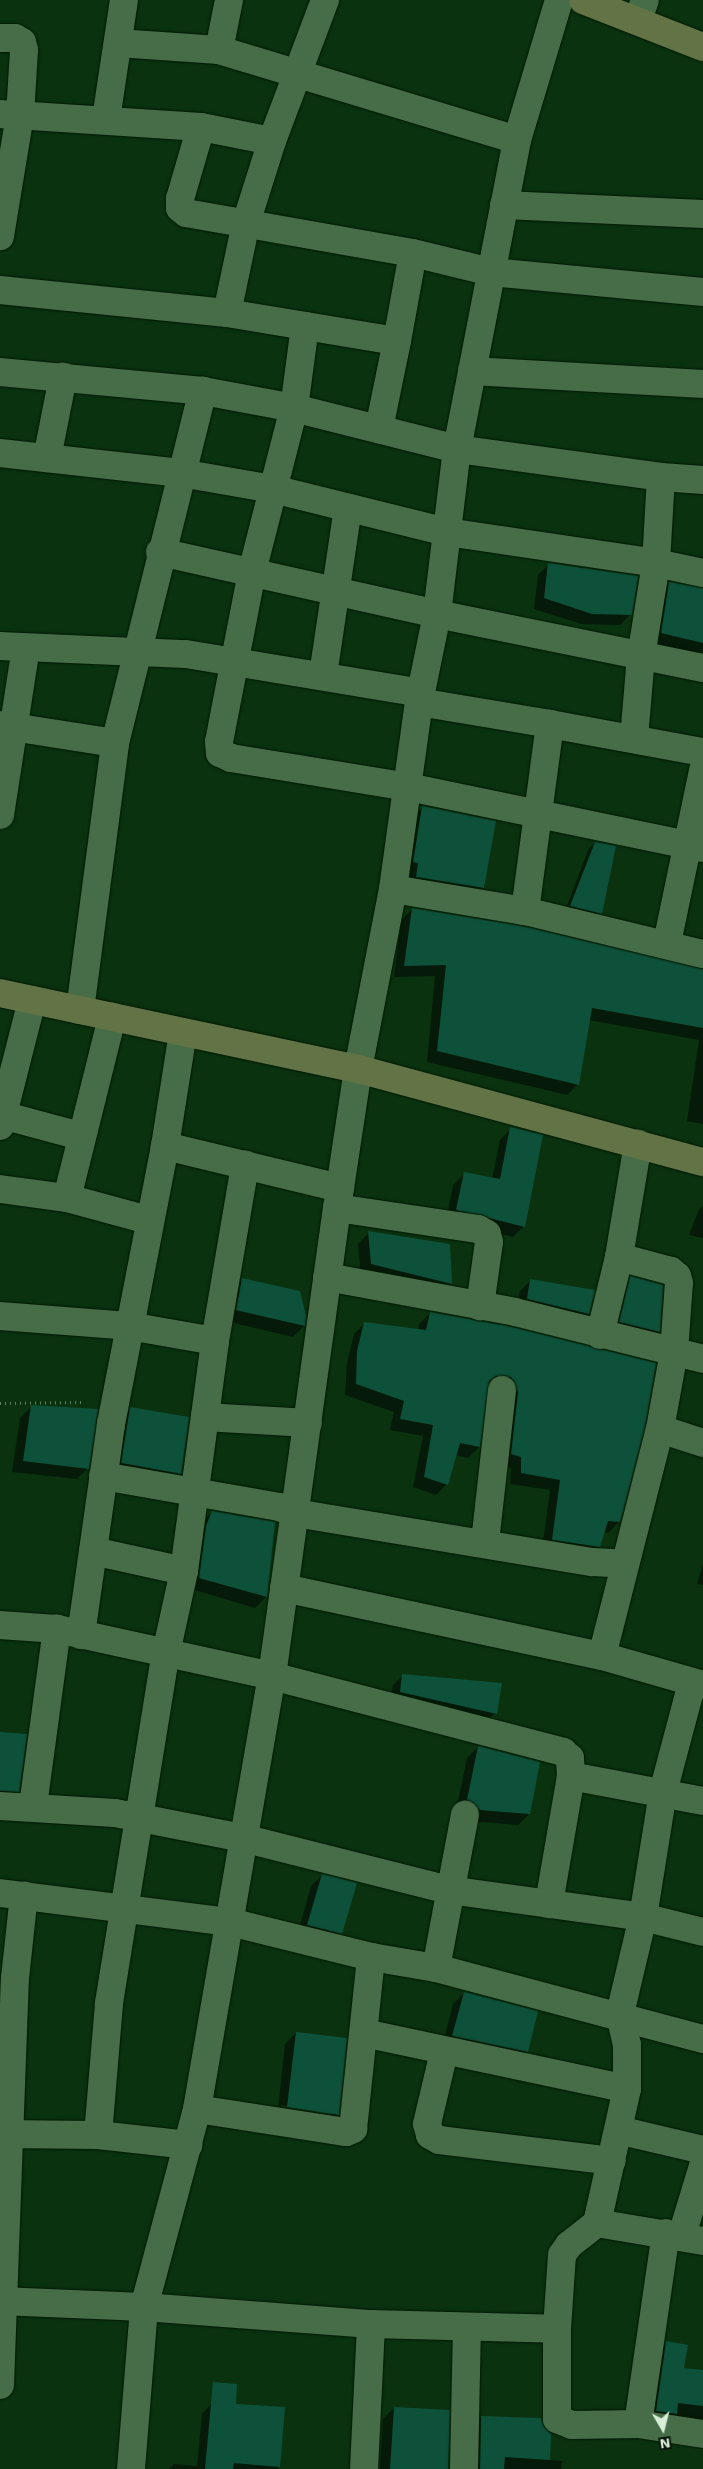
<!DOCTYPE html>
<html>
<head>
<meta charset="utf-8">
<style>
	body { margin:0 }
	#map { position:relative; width:703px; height:2469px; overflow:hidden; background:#0a320f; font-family:"Work Sans",sans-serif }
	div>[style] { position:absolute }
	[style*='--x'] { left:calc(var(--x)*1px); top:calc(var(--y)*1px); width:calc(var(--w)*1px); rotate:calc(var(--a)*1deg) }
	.shadow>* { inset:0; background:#0007 }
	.building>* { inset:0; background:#0e513a }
	.path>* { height:3px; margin-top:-1.5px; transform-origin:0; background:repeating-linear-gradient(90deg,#5b7c5e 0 1px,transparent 0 5px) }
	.roads { filter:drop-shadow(0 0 1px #001801) drop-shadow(0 0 1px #001801) }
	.street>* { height:28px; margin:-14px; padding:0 14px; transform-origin:14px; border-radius:14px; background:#466d47 }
	.secondary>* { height:28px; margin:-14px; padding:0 14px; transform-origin:14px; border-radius:14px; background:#627445 }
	span { translate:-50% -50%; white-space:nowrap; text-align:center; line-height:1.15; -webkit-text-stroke:4px #061607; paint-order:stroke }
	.north { position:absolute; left:638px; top:2404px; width:50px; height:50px; -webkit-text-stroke:4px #061607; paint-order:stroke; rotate:172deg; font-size:14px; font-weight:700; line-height:20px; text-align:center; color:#d7edd7 }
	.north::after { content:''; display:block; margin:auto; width:18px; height:22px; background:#d7edd7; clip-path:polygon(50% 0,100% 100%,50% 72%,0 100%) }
</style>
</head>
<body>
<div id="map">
	<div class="shadow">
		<div style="clip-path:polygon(549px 564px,631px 614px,620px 625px,581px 624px,534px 609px,538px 575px)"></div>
		<div style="clip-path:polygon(669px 583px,703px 589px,703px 650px,698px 655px,650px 644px,658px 594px)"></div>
		<div style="clip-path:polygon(423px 807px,483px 888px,472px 899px,406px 888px,412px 818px)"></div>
		<div style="clip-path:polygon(595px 843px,601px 913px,596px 918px,565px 911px,589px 848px)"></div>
		<div style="clip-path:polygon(412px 909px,703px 969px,703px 1124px,687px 1121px,699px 1040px,589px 1020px,578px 1084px,567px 1095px,427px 1062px,435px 976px,394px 977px,401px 921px)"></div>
		<div style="clip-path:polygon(511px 1129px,524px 1226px,513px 1237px,446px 1221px,453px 1185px,464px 1174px,492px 1179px,500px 1140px)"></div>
		<div style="clip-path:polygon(703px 1206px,703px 1238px,689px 1235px,699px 1209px)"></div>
		<div style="clip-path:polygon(369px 1233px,449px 1245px,451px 1284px,440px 1295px,361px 1275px,358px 1244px)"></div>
		<div style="clip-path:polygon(631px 1278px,659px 1332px,648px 1342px,609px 1333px,620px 1289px)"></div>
		<div style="clip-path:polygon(242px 1280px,305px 1316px,304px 1326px,293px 1337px,226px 1321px,231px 1291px)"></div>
		<div style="clip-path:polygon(531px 1280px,593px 1291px,588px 1314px,577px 1325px,517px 1310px,520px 1291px)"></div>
		<div style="clip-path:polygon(430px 1313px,511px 1328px,619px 1522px,608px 1533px,603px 1532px,598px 1546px,587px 1557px,542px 1550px,550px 1490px,510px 1484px,511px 1468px,500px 1465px,500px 1388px,487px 1386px,479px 1447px,468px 1458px,455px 1455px,447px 1484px,436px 1495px,413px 1487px,423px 1436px,390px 1430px,394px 1412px,345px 1395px,347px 1363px,354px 1334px,365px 1323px,418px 1331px,419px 1324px)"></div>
		<div style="clip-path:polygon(31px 1407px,88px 1468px,77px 1479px,12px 1472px,20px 1418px)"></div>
		<div style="clip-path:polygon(131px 1409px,180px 1473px,169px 1484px,111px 1474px,120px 1420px)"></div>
		<div style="clip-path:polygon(212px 1512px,274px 1523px,266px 1597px,255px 1608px,188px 1588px,201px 1523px)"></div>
		<div style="clip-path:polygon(703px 1564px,703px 1585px,697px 1584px)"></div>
		<div style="clip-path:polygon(403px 1675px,495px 1713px,485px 1723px,390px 1702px,393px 1685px)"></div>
		<div style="clip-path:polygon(0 1733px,18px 1791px,7px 1802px,0 1802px)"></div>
		<div style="clip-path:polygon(478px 1747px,529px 1814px,518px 1825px,468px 1821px,456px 1811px,467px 1758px)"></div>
		<div style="clip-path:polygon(322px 1875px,341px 1933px,330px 1944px,297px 1936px,311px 1886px)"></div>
		<div style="clip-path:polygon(464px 1993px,526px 2051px,515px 2062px,442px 2047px,453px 2004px)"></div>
		<div style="clip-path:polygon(evenodd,296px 2033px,338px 2114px,327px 2126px,277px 2118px,285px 2044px,296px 2033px,281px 2105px,330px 2112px,330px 2115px,281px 2107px,281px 2105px)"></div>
		<div style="clip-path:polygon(666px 2343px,683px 2369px,703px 2372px,703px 2430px,645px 2422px,655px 2354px)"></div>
		<div style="clip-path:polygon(212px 2403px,283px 2409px,278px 2469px,169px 2469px,174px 2464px,197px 2466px,202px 2414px)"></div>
		<div style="clip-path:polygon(394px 2408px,447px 2469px,380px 2469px,383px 2419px)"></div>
		<div style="clip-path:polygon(481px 2417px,543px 2428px,550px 2434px,549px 2460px,562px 2461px,561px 2469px,469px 2469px,470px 2428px)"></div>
	</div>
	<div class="building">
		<div style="clip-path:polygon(548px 563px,638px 576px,632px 615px,592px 614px,544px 598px)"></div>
		<div style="clip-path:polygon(669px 582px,703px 588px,703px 643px,661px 633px)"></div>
		<div style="clip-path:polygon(422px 806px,496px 821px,484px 888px,416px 877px,418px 863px,413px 862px)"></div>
		<div style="clip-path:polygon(595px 842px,616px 846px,602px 914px,570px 906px)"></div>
		<div style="clip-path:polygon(412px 908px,522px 926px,703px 969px,703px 1028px,592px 1008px,579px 1085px,437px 1051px,446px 965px,404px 966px)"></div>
		<div style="clip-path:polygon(510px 1127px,543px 1135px,525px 1227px,456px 1210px,464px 1172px,500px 1179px)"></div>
		<div style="clip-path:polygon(368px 1231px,450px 1244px,452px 1284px,371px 1264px)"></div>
		<div style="clip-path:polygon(630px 1276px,663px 1285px,660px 1332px,619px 1322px)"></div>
		<div style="clip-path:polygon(242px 1278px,300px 1291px,306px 1316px,305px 1326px,236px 1310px)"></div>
		<div style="clip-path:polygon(530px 1279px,595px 1290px,589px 1314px,527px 1299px)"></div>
		<div style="clip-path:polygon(430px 1312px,512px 1327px,656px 1363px,645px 1426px,620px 1522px,608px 1521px,600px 1547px,552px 1540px,560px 1480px,521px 1473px,521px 1457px,511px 1454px,518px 1392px,511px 1377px,496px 1376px,489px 1381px,480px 1447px,460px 1443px,448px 1485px,424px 1477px,433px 1425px,400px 1419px,404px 1401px,356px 1384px,357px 1351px,364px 1322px,426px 1330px)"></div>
		<div style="clip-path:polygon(31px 1405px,98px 1409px,89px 1469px,23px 1461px)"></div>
		<div style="clip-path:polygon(130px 1407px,189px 1417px,181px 1474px,121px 1463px)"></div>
		<div style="clip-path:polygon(212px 1511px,275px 1522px,267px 1597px,199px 1578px,206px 1526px)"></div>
		<div style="clip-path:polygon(402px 1674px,502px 1683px,497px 1714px,400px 1692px)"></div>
		<div style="clip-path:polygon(0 1732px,27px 1734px,19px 1792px,0 1791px)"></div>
		<div style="clip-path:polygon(478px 1746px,540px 1762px,530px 1814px,480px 1810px,467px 1800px)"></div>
		<div style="clip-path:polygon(322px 1874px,357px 1883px,342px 1934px,307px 1925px)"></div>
		<div style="clip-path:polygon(464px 1992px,538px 2011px,528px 2052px,452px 2036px)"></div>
		<div style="clip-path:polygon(296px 2032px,347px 2038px,339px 2115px,287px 2107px)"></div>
		<div style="clip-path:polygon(666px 2341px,688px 2345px,684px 2368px,703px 2370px,703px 2406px,678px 2403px,677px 2414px,656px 2411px)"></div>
		<div style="clip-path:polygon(213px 2382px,237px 2384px,236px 2404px,285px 2407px,280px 2467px,234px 2463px,233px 2469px,205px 2469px)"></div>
		<div style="clip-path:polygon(394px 2407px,450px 2410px,448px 2469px,390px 2469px)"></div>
		<div style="clip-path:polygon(481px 2416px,541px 2418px,544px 2427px,551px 2434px,550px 2460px,505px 2457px,504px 2469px,480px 2469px)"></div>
	</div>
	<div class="path">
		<div style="--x:0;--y:1403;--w:82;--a:-0.7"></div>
	</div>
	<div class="roads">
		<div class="street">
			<div style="--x:229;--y:0;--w:51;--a:101.3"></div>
			<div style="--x:219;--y:50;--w:311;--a:16.8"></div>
			<div style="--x:638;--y:20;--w:21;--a:-71"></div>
			<div style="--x:0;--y:38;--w:15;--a:0"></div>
			<div style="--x:15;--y:38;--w:8;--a:30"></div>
			<div style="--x:22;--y:42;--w:8;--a:76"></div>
			<div style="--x:24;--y:50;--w:65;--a:93.5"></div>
			<div style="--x:20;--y:115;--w:123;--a:99.4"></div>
			<div style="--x:118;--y:43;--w:101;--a:4"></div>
			<div style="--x:0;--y:114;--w:201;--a:3.7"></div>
			<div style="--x:201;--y:127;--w:72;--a:11.2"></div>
			<div style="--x:106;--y:119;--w:120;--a:-81.4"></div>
			<div style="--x:201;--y:127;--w:75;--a:106.3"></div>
			<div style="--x:180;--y:199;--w:9;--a:90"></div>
			<div style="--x:180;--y:208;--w:8;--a:40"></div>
			<div style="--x:186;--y:213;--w:230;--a:10"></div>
			<div style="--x:413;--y:253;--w:80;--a:13.7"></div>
			<div style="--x:491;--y:272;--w:213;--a:5.4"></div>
			<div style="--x:504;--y:205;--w:199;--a:2.6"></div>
			<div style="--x:0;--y:290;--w:228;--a:5.8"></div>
			<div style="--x:227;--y:313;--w:172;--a:9.4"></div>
			<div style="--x:397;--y:341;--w:90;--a:101.6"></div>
			<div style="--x:227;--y:313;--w:92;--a:-78.1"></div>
			<div style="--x:246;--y:223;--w:86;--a:-72.4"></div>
			<div style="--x:272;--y:141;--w:151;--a:-69.4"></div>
			<div style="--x:305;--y:326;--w:83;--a:97.6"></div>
			<div style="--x:294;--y:408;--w:169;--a:104.4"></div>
			<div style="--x:252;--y:572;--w:173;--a:101"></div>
			<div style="--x:219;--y:742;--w:11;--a:85"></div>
			<div style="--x:220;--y:753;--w:12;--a:24"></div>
			<div style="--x:231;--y:758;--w:179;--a:9.3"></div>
			<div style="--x:408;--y:787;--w:301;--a:11.7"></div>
			<div style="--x:397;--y:341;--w:89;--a:-79.7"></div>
			<div style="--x:472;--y:371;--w:231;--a:3.2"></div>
			<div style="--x:0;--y:372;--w:204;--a:5.3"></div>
			<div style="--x:203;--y:391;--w:93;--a:10.6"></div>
			<div style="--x:294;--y:408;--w:168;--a:14.1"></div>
			<div style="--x:457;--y:449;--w:206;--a:7.8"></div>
			<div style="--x:661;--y:477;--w:42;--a:4.1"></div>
			<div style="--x:0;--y:453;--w:182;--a:6.3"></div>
			<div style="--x:181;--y:473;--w:93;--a:9.9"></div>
			<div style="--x:273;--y:489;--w:179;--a:13.9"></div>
			<div style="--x:447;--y:532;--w:211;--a:8.4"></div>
			<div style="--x:656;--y:563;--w:48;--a:12"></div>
			<div style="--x:47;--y:458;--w:83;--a:-78.8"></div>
			<div style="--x:160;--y:552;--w:284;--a:12.6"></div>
			<div style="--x:437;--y:614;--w:271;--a:11.5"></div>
			<div style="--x:0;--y:646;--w:186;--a:2.5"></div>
			<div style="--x:186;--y:654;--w:238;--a:9.4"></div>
			<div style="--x:323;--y:675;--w:169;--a:-81.5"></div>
			<div style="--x:419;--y:702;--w:133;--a:9.5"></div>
			<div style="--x:0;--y:725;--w:116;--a:8.9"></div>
			<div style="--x:634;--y:738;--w:81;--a:-85.1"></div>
			<div style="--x:641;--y:657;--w:95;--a:-80.9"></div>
			<div style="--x:656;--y:563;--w:86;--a:-86.7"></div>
			<div style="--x:0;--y:815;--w:169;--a:-81.2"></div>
			<div style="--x:393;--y:889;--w:134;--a:9.5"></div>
			<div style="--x:525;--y:911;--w:183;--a:13.6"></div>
			<div style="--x:525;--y:911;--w:189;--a:-82.4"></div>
			<div style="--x:550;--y:724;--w:156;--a:10.4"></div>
			<div style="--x:667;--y:943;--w:177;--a:-78.2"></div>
			<div style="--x:80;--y:1010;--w:269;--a:-82.5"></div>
			<div style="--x:115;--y:743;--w:363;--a:-76"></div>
			<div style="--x:2;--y:1115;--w:81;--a:15.1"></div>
			<div style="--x:0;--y:1126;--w:130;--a:-75.7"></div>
			<div style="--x:165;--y:1146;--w:180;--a:13.5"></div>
			<div style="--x:0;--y:1189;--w:68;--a:7.7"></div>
			<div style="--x:67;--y:1198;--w:84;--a:15.2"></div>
			<div style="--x:67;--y:1198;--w:187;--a:-76"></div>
			<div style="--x:337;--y:1208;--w:143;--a:8.5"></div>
			<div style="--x:478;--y:1229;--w:10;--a:29"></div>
			<div style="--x:487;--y:1234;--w:8;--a:76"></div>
			<div style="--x:489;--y:1242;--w:65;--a:98"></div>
			<div style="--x:327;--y:1277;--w:191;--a:10.5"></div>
			<div style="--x:515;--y:1312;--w:194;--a:14"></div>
			<div style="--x:0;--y:1316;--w:129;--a:4.4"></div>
			<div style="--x:129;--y:1326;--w:87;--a:9.9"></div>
			<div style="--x:600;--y:1335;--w:80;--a:-76.3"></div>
			<div style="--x:619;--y:1257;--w:115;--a:-80.5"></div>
			<div style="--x:205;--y:1417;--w:103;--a:3.3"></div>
			<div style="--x:660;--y:1429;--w:45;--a:18"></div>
			<div style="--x:103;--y:1476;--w:179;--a:10"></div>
			<div style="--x:279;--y:1507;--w:17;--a:21"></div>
			<div style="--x:295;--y:1513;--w:301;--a:9.4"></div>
			<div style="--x:592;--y:1562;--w:33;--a:3"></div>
			<div style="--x:485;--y:1542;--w:153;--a:-83.6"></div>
			<div style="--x:93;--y:1551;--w:93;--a:12.4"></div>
			<div style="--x:284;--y:1588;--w:325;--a:12.1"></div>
			<div style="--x:602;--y:1656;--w:105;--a:16"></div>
			<div style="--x:0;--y:1625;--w:57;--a:4"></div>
			<div style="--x:57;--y:1629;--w:220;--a:12.3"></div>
			<div style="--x:272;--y:1676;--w:301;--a:14.6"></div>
			<div style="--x:563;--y:1752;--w:9;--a:41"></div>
			<div style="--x:570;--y:1758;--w:18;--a:87"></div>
			<div style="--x:571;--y:1776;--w:130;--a:99.8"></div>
			<div style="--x:81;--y:1635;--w:213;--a:-81.9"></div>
			<div style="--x:111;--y:1424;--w:283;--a:-79"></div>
			<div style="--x:165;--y:1146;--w:115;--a:-81"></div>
			<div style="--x:602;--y:1656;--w:234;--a:-75.7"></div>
			<div style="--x:660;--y:1429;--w:78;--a:-79.7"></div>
			<div style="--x:674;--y:1352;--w:69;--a:-85.9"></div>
			<div style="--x:679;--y:1283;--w:7;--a:-106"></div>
			<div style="--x:677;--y:1276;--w:8;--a:-140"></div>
			<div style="--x:671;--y:1271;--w:54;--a:-164.9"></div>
			<div style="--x:571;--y:1776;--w:134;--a:10.7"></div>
			<div style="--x:0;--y:1806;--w:115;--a:3.5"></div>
			<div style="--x:115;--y:1813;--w:130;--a:11.1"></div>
			<div style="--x:243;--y:1838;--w:212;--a:14.2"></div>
			<div style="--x:449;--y:1890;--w:196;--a:7.9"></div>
			<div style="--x:643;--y:1917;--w:62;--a:14"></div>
			<div style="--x:33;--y:1806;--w:179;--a:-82.3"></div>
			<div style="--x:0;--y:1893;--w:232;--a:7.2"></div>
			<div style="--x:230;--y:1922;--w:145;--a:13.9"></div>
			<div style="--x:371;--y:1957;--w:66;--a:9.6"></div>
			<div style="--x:436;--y:1968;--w:156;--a:-79.3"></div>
			<div style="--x:436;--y:1968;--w:276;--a:14.9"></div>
			<div style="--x:364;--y:2033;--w:269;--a:12"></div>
			<div style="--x:444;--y:2052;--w:74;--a:103.3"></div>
			<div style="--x:427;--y:2124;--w:11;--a:75"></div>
			<div style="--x:430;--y:2135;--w:10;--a:29"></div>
			<div style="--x:439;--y:2140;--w:174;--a:6.9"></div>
			<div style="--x:197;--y:2109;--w:151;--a:8.8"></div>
			<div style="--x:346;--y:2132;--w:8;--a:-23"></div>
			<div style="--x:353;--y:2129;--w:173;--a:-84"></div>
			<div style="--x:618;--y:2130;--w:87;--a:13.2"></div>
			<div style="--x:0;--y:2134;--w:98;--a:0.6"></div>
			<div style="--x:98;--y:2135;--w:91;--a:6.3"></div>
			<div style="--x:98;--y:2135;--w:132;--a:-85.2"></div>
			<div style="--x:109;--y:2003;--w:355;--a:-80.8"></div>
			<div style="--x:166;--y:1653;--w:84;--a:-77.6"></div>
			<div style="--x:184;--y:1571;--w:232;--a:-82.3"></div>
			<div style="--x:215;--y:1341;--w:179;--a:-80.3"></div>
			<div style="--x:597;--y:2223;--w:137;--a:-77.4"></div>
			<div style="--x:627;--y:2089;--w:44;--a:-90"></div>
			<div style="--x:627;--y:2045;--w:32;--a:-103"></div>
			<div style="--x:620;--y:2014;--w:100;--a:-76.7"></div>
			<div style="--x:643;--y:1917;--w:127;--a:-80.9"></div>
			<div style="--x:663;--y:1792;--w:113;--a:-75.1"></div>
			<div style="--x:682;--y:2235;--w:72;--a:-73.1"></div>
			<div style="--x:703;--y:2241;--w:108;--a:-170.4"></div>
			<div style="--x:597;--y:2223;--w:36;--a:142"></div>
			<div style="--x:569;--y:2245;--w:12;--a:125"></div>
			<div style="--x:562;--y:2255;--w:74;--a:93.9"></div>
			<div style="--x:557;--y:2329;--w:90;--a:90"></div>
			<div style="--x:557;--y:2419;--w:16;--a:22"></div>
			<div style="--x:572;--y:2425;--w:66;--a:-0.9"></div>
			<div style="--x:638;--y:2424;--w:66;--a:8.7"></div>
			<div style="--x:0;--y:2301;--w:144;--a:2.4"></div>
			<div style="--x:144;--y:2307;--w:228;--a:4.3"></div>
			<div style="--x:371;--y:2324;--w:186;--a:1.5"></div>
			<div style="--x:0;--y:2385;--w:407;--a:-87.9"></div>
			<div style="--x:15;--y:1978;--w:83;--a:-83.8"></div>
			<div style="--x:638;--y:2424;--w:193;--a:-81.7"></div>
			<div style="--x:131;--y:2469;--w:163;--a:-85.4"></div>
			<div style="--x:144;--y:2307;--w:205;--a:-75"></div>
			<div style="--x:197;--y:2109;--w:439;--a:-80.2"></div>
			<div style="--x:272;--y:1676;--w:472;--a:-82.1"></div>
			<div style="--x:337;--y:1208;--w:141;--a:-81.4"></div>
			<div style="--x:358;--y:1069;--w:183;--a:-79"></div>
			<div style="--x:393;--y:889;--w:189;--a:-82.1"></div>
			<div style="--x:419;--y:702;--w:90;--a:-78.4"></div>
			<div style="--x:437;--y:614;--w:166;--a:-83.1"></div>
			<div style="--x:457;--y:449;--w:315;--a:-79"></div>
			<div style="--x:517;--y:140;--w:146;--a:-73.3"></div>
			<div style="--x:364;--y:2469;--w:145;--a:-87.2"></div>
			<div style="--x:464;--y:2469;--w:142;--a:-88.8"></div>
		</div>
		<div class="secondary">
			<div style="--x:583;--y:0;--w:129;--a:21.4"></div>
			<div style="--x:0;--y:993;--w:366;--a:12"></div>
			<div style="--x:358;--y:1069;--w:357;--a:15.1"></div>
		</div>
	</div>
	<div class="north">N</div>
</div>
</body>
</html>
